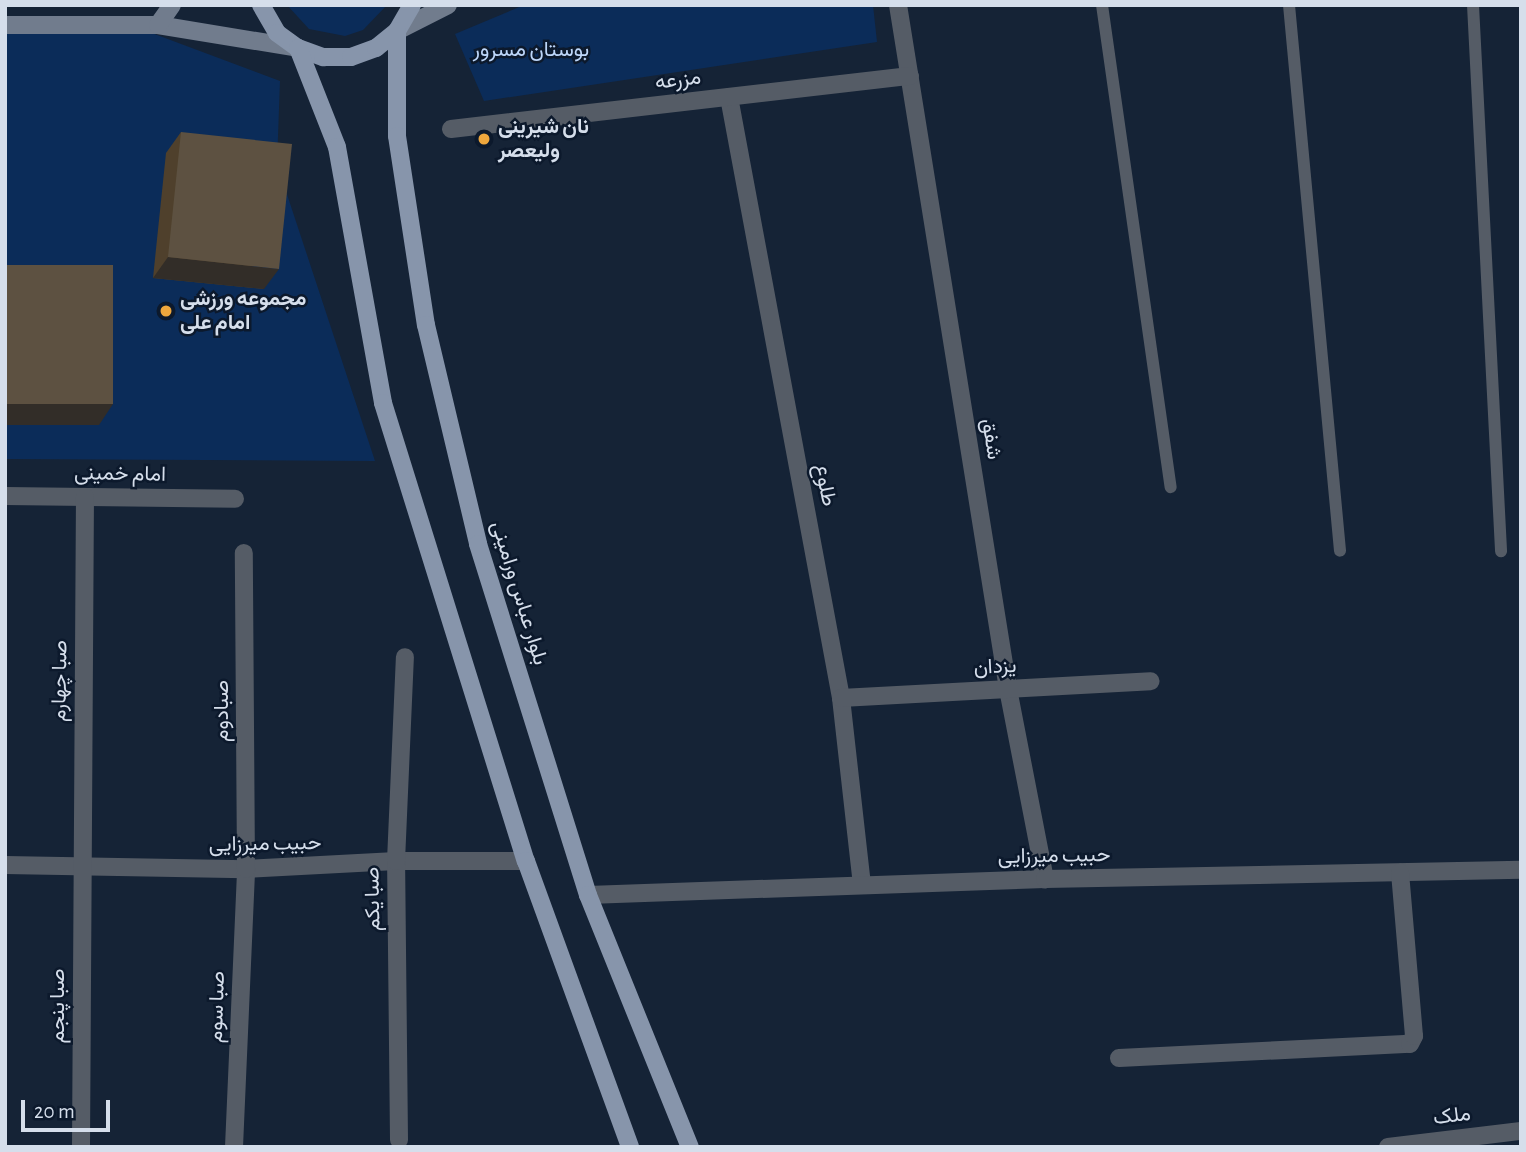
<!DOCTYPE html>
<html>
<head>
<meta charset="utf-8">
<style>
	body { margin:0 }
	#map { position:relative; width:1526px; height:1152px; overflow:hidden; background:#152336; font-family:"Alegreya Sans",Vazirmatn,sans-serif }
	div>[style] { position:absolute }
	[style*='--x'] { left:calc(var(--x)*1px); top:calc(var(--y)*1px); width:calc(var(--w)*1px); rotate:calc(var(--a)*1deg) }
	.green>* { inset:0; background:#0b2c59 }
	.lane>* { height:12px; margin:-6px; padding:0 6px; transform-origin:6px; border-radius:6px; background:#555c66 }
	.street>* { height:18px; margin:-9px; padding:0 9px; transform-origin:9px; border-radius:9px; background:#555c66 }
	.secondary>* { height:18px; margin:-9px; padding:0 9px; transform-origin:9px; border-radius:9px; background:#717c8d }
	.primary>* { height:18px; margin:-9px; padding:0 9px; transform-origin:9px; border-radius:9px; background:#8795ab }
	.wall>* { inset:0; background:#4f402c }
	.shaded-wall>* { inset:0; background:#322d28 }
	.building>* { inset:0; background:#5d5141 }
	.dots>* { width:19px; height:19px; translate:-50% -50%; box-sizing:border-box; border:4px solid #0c192c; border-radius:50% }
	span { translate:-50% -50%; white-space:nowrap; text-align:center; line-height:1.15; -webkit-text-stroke:5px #0c192c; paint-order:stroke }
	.park-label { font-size:21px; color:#bdd6f9 }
	.street-label { font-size:21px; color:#d5deeb }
	.poi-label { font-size:21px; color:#d5deeb; font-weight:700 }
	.left { translate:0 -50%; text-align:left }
	.frame { position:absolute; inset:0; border:7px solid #d5deeb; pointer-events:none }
	.scale { position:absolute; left:21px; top:1100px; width:89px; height:32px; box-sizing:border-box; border:4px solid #d5deeb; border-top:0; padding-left:9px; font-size:21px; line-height:24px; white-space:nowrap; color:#d5deeb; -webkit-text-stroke:5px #0c192c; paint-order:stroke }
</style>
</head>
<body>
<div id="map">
	<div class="green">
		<div style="clip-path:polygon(287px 5px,387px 5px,363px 30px,345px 36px,309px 29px)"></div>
		<div style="clip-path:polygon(524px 5px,873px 5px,877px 42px,484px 101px,455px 34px)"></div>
		<div style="clip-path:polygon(125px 23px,280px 81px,277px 164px,375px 461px,5px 459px,5px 28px)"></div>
	</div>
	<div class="lane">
		<div style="--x:1102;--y:5;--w:487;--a:81.9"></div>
		<div style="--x:1289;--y:5;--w:548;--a:84.66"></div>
		<div style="--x:1473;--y:5;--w:547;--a:87.06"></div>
	</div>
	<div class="street">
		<div style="--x:898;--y:5;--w:693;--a:80.86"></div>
		<div style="--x:1008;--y:689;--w:194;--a:79"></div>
		<div style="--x:729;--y:97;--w:611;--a:79.44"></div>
		<div style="--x:841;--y:698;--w:188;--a:83.6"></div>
		<div style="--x:451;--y:129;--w:462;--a:-6.6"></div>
		<div style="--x:5;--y:496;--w:230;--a:0.7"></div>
		<div style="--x:841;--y:698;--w:310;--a:-3.1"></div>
		<div style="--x:5;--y:865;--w:241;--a:1"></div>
		<div style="--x:246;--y:869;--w:150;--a:-3.1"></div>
		<div style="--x:396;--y:861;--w:130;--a:0"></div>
		<div style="--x:588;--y:895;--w:457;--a:-2"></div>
		<div style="--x:1045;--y:879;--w:476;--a:-1.1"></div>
		<div style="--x:1119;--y:1058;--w:291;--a:-2.8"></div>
		<div style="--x:1410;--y:1044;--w:9;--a:-63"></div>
		<div style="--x:1414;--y:1036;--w:164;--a:-94.9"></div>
		<div style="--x:399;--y:1140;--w:279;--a:-90.6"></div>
		<div style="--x:396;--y:861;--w:204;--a:-87.5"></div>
		<div style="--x:81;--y:1147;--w:650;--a:-89.65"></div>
		<div style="--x:234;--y:1147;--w:278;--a:-87.5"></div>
		<div style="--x:246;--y:869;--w:316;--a:-90.4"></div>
		<div style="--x:1388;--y:1147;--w:134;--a:-6.9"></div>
	</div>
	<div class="secondary">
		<div style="--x:5;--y:25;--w:153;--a:0"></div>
		<div style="--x:158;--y:25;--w:142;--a:9.3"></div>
		<div style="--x:158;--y:25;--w:24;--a:-55"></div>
		<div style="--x:397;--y:31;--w:57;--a:-27"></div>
	</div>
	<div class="primary">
		<div style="--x:261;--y:5;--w:32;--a:60"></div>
		<div style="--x:277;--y:33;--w:26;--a:36"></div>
		<div style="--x:298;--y:48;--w:27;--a:20"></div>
		<div style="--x:323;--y:57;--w:28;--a:0"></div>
		<div style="--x:351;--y:57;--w:27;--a:-20"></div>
		<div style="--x:376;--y:48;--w:27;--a:-39"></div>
		<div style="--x:397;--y:31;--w:30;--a:-60"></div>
		<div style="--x:397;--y:31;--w:105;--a:90"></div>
		<div style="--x:397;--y:136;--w:191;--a:81.3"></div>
		<div style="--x:426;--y:325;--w:225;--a:76.6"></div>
		<div style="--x:478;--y:544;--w:368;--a:72.6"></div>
		<div style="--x:588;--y:895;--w:272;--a:68"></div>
		<div style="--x:298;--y:48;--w:106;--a:68.5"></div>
		<div style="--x:337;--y:147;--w:260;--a:79.8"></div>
		<div style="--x:383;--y:403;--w:480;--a:72.7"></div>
		<div style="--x:526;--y:861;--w:304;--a:70"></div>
	</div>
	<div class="wall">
		<div style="clip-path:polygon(181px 132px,264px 289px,153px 278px,166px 153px)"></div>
	</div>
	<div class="shaded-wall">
		<div style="clip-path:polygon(168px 257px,279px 269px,264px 289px,153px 278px)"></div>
		<div style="clip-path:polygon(5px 404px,113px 404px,99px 425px,5px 425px)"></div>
	</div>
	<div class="building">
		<div style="clip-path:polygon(181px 132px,292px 144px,279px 269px,168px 257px)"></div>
		<div style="clip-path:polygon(5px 265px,113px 265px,113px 404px,5px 404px)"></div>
	</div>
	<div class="dots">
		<div style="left:484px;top:139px;background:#eea73d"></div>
		<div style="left:166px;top:311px;background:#eea73d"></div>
	</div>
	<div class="park-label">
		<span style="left:531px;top:50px">بوستان مسرور</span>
	</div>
	<div class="street-label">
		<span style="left:678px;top:80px;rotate:-7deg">مزرعه</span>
		<span style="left:991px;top:439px;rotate:81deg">شفق</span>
		<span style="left:120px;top:474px;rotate:1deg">امام خمینی</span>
		<span style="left:825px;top:485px;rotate:79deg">طلوع</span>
		<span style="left:519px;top:593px;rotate:73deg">بلوار عباس ورامینی</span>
		<span style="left:995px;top:667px;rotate:-3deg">یزدان</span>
		<span style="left:60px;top:681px;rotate:-89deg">صبا چهارم</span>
		<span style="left:222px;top:711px;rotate:-90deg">صبادوم</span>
		<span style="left:265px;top:844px;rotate:-1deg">حبیب میرزایی</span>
		<span style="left:1054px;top:856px;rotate:-1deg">حبیب میرزایی</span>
		<span style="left:373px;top:899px;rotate:-91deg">صبا یکم</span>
		<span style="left:58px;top:1006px;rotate:-90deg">صبا پنجم</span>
		<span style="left:217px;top:1007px;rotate:-88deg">صبا سوم</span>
		<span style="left:1452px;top:1116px;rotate:-7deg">ملک</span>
	</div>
	<div class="poi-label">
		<span class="left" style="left:498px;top:139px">نان شیرینی<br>ولیعصر</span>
		<span class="left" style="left:180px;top:311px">مجموعه ورزشی<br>امام علی</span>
	</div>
	<div class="frame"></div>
	<div class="scale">20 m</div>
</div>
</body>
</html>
